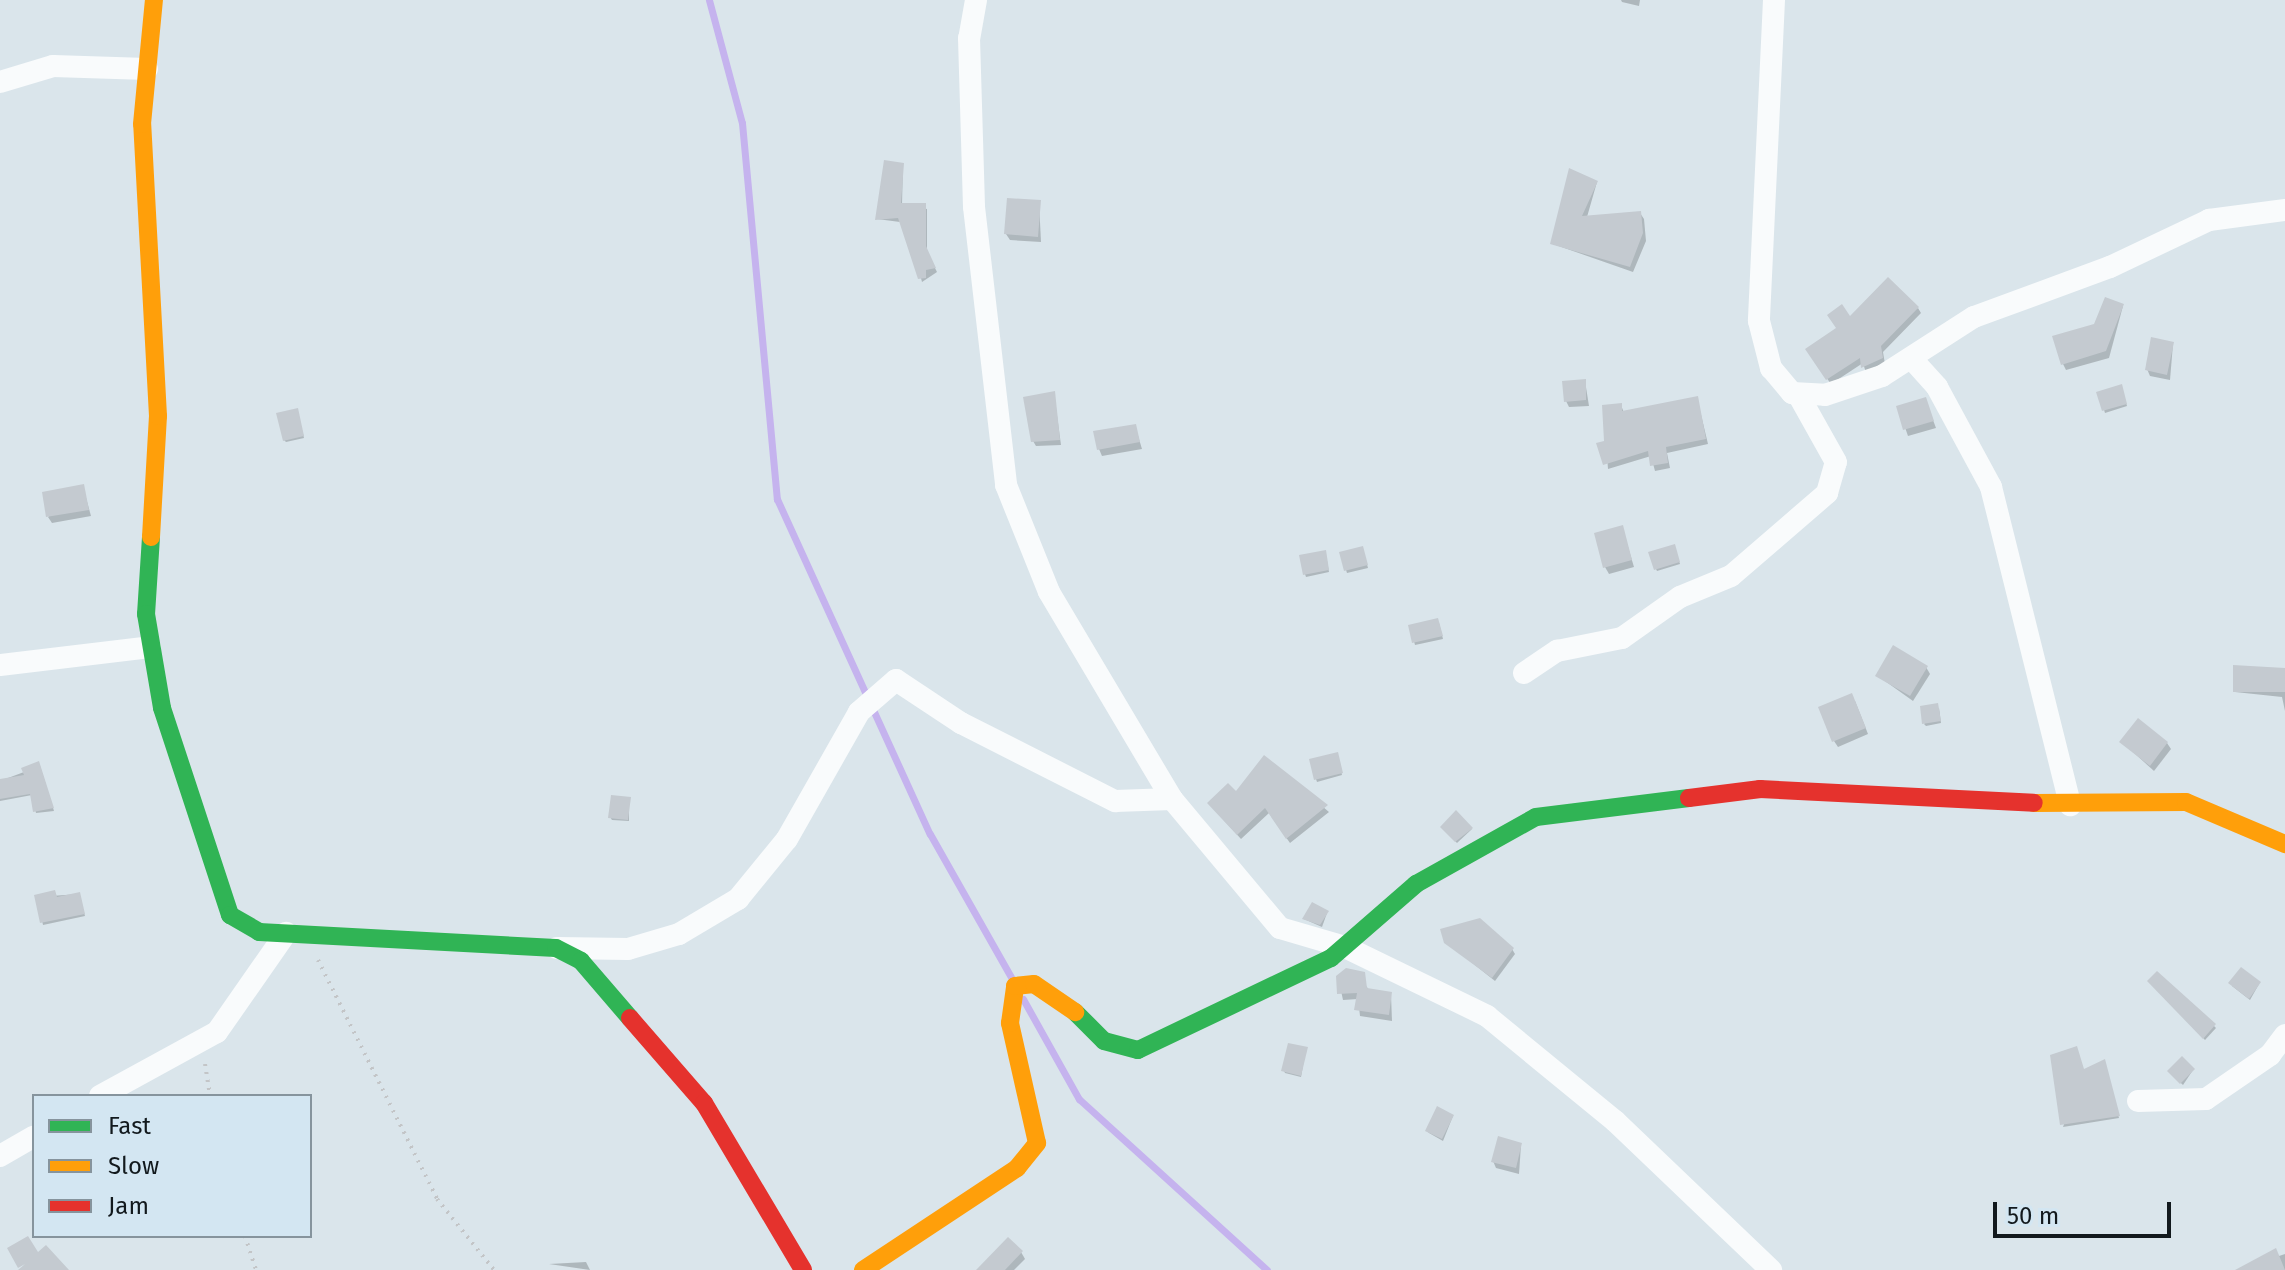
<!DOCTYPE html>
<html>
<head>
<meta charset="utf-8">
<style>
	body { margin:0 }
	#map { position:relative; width:2285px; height:1270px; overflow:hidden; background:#dae5eb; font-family:"Fira Sans",sans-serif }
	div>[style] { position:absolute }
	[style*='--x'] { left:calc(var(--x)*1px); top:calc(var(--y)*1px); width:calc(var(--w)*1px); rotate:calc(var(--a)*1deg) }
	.shadow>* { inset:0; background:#0003 }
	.stream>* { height:7px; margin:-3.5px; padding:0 3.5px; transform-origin:3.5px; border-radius:3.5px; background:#c5b3ee }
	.building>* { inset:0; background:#c4cad0 }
	.path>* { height:4px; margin-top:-2px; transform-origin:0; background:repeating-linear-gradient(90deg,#c3c5c7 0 2px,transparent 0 8px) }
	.street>* { height:22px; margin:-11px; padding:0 11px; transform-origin:11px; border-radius:11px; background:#f9fbfc }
	.fast>* { height:18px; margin:-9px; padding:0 9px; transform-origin:9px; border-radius:9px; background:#30b455 }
	.slow>* { height:18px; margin:-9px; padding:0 9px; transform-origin:9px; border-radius:9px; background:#ff9f0a }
	.jam>* { height:18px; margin:-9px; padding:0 9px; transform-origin:9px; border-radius:9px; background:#e5322d }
	span { translate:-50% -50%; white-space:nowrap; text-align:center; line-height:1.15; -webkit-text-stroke:7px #d3e6f2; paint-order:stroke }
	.legend { position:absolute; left:32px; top:1094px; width:280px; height:144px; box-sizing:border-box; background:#d3e6f2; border:2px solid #86949d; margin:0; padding:10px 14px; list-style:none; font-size:24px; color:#12191d }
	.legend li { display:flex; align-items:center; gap:16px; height:40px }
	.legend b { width:40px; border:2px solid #86949d }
	.scale { position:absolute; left:1993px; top:1202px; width:178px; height:36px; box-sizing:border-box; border:4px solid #12191d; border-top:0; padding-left:10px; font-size:24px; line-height:28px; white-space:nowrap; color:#12191d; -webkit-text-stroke:6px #d3e6f2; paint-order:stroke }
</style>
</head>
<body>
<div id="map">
	<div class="shadow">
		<div style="clip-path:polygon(1621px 0,1640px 0,1639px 6px,1622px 2px)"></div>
		<div style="clip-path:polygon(903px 165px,902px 205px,927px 209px,927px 252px,937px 272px,922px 282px,909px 232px,900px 222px,877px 219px)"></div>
		<div style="clip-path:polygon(1597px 182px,1587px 217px,1640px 213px,1644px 219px,1646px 241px,1633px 272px,1553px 244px)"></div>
		<div style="clip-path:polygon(1039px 202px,1041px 242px,1010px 240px,1006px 234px)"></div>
		<div style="clip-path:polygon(2123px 306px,2109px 358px,2066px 370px,2063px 364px,2095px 326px)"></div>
		<div style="clip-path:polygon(1918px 308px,1921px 313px,1883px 352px,1885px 364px,1866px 373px,1863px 363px,1831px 384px,1810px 355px)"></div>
		<div style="clip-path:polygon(2173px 344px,2170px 380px,2150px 376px,2147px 369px)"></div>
		<div style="clip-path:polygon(1585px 381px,1589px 406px,1569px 407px,1566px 401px)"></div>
		<div style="clip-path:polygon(2122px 389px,2127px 406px,2105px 413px,2099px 393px)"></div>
		<div style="clip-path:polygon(1054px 393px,1061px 445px,1036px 446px,1033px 441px)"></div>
		<div style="clip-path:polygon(1697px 398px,1708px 444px,1667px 453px,1670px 468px,1655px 471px,1651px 456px,1608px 469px,1606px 442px,1621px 405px,1624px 413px)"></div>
		<div style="clip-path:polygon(1925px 399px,1936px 428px,1908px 436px,1898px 407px)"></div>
		<div style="clip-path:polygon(298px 413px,304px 438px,286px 442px,284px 440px)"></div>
		<div style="clip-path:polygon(1135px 426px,1142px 449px,1102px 456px,1099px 449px)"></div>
		<div style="clip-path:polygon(83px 487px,91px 516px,52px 523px,48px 517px)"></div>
		<div style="clip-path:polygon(1622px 527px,1634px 567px,1609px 574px,1605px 567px)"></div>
		<div style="clip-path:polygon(1675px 549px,1680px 564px,1657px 571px,1656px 569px)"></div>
		<div style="clip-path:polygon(1363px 550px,1368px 568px,1347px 573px,1341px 553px)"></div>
		<div style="clip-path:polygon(1326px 555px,1329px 572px,1306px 577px,1305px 574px)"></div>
		<div style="clip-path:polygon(1439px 623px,1443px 639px,1415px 645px,1410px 627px)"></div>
		<div style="clip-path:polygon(1926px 667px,1930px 674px,1913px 701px,1878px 676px)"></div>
		<div style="clip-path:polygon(2285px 671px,2285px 711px,2282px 697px,2235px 692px)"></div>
		<div style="clip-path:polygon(1855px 701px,1868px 734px,1838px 747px,1834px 741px)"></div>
		<div style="clip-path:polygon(1939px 708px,1941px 723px,1926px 726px,1924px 724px)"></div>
		<div style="clip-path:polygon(2122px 742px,2167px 743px,2171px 749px,2154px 771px)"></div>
		<div style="clip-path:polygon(1338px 757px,1342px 775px,1317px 782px,1316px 779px)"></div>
		<div style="clip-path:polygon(1265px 758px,1329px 812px,1290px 843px,1269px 813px,1241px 839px,1209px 804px,1236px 794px)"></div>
		<div style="clip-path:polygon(40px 766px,54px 811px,36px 813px,32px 795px,0 801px,0 781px)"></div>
		<div style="clip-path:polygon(629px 799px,629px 821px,612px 820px,610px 817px)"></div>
		<div style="clip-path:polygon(1472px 829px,1457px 843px,1444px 830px)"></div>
		<div style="clip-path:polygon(79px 894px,85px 916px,43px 925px,37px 897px)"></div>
		<div style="clip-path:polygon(1327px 913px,1322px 927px,1304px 919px)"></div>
		<div style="clip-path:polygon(1446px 942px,1512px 949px,1515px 954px,1495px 981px)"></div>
		<div style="clip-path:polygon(1355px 970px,1369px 990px,1391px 994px,1392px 1021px,1360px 1016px,1358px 999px,1343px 1000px,1338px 977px)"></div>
		<div style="clip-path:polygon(2151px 983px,2214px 1026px,2216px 1028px,2205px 1040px)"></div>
		<div style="clip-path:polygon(2259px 984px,2250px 1000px,2232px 986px)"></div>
		<div style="clip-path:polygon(1306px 1049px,1301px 1077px,1285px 1073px,1284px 1071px)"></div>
		<div style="clip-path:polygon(2104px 1062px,2119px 1118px,2063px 1127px,2084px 1071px)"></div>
		<div style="clip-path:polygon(2193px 1070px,2183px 1085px,2171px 1074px)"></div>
		<div style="clip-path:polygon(1453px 1116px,1443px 1141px,1429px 1133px,1427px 1131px)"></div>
		<div style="clip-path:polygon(1521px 1145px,1519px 1174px,1496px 1168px,1493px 1161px)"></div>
		<div style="clip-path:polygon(1021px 1252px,1025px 1259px,1014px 1270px,988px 1270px)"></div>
		<div style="clip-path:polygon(2285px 1254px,2285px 1270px,2262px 1270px,2279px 1256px)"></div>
		<div style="clip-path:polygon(586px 1262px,590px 1270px,549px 1264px)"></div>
	</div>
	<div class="stream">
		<div style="--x:709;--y:0;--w:127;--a:75"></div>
		<div style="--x:742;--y:123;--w:378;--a:84.7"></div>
		<div style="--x:777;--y:499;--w:368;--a:65.5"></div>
		<div style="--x:930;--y:834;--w:169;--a:60.5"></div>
		<div style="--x:1023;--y:999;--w:115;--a:60.8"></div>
		<div style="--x:1079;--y:1099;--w:254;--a:42.3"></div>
	</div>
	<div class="building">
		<div style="clip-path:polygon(884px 160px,904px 163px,901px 203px,926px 203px,926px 246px,936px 268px,926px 270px,926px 278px,918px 279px,898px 218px,875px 220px)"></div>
		<div style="clip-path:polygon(1569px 168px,1598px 181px,1582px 216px,1641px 211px,1643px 233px,1630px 267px,1550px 244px)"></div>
		<div style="clip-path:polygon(1007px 198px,1041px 200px,1038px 237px,1004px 234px)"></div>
		<div style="clip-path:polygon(1888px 277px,1919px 307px,1881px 346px,1883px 358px,1861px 368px,1860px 358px,1826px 380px,1805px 349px,1836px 328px,1827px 315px,1842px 304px,1850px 316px)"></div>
		<div style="clip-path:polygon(2105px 297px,2124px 304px,2106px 351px,2061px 365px,2052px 336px,2094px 324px)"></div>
		<div style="clip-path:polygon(2151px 337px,2174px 342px,2167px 375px,2145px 370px)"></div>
		<div style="clip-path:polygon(1586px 379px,1586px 400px,1564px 402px,1562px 381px)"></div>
		<div style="clip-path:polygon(2122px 384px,2127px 404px,2102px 411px,2096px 392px)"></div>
		<div style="clip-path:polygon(1055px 391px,1060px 440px,1031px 442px,1023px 397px)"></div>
		<div style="clip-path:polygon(1698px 396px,1706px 439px,1666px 447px,1668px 463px,1650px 466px,1648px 451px,1603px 465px,1596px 443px,1604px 441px,1602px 405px,1622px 403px,1622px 411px)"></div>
		<div style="clip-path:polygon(1926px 397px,1934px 421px,1903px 430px,1896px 406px)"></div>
		<div style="clip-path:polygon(298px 408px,304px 436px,283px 441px,276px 413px)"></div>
		<div style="clip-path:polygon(1136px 424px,1140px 442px,1097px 450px,1093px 431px)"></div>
		<div style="clip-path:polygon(84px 484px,89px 510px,46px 517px,42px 492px)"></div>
		<div style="clip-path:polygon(1623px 525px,1632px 560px,1603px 568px,1594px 533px)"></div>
		<div style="clip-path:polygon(1675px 544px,1680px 562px,1654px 570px,1648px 552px)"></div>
		<div style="clip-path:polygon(1363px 546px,1368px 565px,1344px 571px,1339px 552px)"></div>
		<div style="clip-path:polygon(1326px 550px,1329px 570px,1303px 575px,1299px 555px)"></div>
		<div style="clip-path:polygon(1438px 618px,1443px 636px,1412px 643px,1408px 625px)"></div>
		<div style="clip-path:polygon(1893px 645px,1928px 666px,1910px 696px,1875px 676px)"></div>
		<div style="clip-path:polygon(2233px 665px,2285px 668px,2285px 692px,2233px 692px)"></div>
		<div style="clip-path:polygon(1852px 693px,1866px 728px,1832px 742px,1818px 707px)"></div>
		<div style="clip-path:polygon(1938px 703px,1941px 721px,1922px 724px,1920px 706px)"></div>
		<div style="clip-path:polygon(2138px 718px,2168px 742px,2150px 766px,2119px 742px)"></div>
		<div style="clip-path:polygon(1338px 752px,1343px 773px,1314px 780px,1309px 759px)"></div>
		<div style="clip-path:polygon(1264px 755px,1328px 805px,1286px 839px,1265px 808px,1237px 835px,1207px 803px,1228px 783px,1236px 791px)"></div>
		<div style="clip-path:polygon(39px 761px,54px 808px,33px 812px,30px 794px,0 799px,0 779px,24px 775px,21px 768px)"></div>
		<div style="clip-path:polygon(611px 795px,631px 797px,628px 820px,608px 818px)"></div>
		<div style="clip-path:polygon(1456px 810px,1473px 828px,1455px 842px,1440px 827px)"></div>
		<div style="clip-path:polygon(55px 890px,57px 897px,80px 892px,85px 914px,40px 923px,34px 895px)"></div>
		<div style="clip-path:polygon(1312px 902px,1329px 911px,1320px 925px,1302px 919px)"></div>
		<div style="clip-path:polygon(1480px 918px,1514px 948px,1492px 978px,1444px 943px,1440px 929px)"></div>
		<div style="clip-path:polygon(2241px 967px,2261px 982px,2249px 999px,2228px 983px)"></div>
		<div style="clip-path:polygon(1346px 968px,1365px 972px,1367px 988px,1392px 992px,1389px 1015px,1354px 1010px,1357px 993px,1337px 994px,1336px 976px)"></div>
		<div style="clip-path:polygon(2157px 971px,2216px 1024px,2203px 1039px,2147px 981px)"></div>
		<div style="clip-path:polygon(1288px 1043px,1308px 1047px,1301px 1076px,1281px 1071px)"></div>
		<div style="clip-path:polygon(2077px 1046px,2084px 1069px,2105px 1059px,2120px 1116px,2060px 1125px,2050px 1055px)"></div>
		<div style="clip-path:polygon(2182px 1056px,2195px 1069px,2180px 1084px,2167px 1071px)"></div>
		<div style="clip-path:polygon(1437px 1106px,1454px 1115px,1442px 1139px,1425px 1131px)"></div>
		<div style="clip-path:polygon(1498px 1136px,1522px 1143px,1516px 1168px,1491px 1162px)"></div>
		<div style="clip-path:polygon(28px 1236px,38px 1252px,46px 1245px,69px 1270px,18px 1270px,25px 1264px,18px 1268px,7px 1248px)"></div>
		<div style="clip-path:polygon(1008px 1237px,1023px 1251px,1005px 1270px,976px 1270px)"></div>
		<div style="clip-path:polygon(2276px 1248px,2285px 1270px,2235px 1270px)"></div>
	</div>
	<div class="path">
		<div style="--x:318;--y:960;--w:267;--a:63.5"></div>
		<div style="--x:437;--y:1199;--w:91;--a:51.2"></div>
		<div style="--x:205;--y:1064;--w:32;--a:81"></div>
		<div style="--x:245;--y:1236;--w:36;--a:72"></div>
	</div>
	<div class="street">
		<div style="--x:976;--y:0;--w:39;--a:100"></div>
		<div style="--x:969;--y:38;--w:169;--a:88.3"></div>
		<div style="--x:974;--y:207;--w:280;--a:83.4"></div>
		<div style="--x:1006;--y:485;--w:115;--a:68.1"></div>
		<div style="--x:1049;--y:592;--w:241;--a:59.3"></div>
		<div style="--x:1172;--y:799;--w:168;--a:50.1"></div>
		<div style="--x:1280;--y:928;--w:68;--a:16.3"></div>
		<div style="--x:1345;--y:947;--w:158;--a:25.9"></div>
		<div style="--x:1487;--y:1016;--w:166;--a:39.4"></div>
		<div style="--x:1615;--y:1121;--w:216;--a:43.7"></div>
		<div style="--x:1774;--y:0;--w:321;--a:92.7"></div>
		<div style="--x:1759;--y:321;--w:49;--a:75.7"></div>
		<div style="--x:1771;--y:368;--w:33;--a:50"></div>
		<div style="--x:1792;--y:393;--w:33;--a:3"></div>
		<div style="--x:1825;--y:395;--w:60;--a:-18.4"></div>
		<div style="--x:1882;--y:376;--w:109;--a:-32.7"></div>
		<div style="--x:1974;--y:317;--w:145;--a:-20.2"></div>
		<div style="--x:2110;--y:267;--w:110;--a:-25.4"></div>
		<div style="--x:2209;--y:220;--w:77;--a:-7.5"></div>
		<div style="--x:0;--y:82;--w:55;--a:-16.8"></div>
		<div style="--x:53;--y:66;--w:94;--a:1.8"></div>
		<div style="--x:1911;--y:358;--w:39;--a:48"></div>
		<div style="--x:1937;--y:387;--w:114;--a:61.6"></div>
		<div style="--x:1991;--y:487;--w:328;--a:76"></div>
		<div style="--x:0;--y:665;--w:151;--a:-6.8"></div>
		<div style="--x:1524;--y:673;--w:40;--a:-34"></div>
		<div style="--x:1557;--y:651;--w:66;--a:-11.3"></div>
		<div style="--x:1622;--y:638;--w:71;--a:-35.3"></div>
		<div style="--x:1680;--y:597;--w:55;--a:-22.4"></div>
		<div style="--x:1731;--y:576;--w:127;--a:-40.8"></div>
		<div style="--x:1827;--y:493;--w:32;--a:-74"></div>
		<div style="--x:1836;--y:462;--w:76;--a:-119.3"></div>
		<div style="--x:557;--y:948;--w:71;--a:0.8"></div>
		<div style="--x:628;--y:949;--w:53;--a:-16.4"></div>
		<div style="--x:679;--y:934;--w:69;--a:-30.7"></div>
		<div style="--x:738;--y:899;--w:77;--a:-50.8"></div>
		<div style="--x:787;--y:839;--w:146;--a:-60.4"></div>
		<div style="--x:859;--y:712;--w:49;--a:-40.9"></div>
		<div style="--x:896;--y:680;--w:78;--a:33.5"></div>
		<div style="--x:961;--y:723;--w:173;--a:26.9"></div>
		<div style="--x:1115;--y:801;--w:57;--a:-2"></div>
		<div style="--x:100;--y:1096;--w:133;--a:-28.7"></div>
		<div style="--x:217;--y:1032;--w:121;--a:-55.1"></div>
		<div style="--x:2138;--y:1101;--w:68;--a:-1.7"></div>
		<div style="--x:2206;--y:1099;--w:78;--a:-34.5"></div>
		<div style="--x:2270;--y:1055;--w:25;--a:-53"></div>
		<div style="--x:0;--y:1156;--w:39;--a:-30"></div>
	</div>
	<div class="fast">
		<div style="--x:151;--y:537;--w:77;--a:93.7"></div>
		<div style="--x:146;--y:614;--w:95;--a:80.3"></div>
		<div style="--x:162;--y:708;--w:218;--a:71.8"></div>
		<div style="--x:230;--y:915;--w:34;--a:30"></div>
		<div style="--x:259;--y:932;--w:297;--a:3.1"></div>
		<div style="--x:556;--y:948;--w:28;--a:27"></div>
		<div style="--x:581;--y:961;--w:75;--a:49.3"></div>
		<div style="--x:1075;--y:1012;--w:41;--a:45"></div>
		<div style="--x:1104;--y:1041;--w:35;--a:15"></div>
		<div style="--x:1138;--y:1050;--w:214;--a:-25.5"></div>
		<div style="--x:1331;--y:958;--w:113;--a:-41"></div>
		<div style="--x:1416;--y:884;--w:137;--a:-29.2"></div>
		<div style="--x:1536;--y:817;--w:154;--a:-7.1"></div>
	</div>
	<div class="slow">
		<div style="--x:151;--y:537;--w:121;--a:-86.7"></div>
		<div style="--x:158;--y:416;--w:292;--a:-93.1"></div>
		<div style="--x:142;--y:124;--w:125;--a:-84.5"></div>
		<div style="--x:2034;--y:803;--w:152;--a:-0.4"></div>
		<div style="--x:2186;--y:802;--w:108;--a:23"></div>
		<div style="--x:863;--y:1270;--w:185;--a:-33.5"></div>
		<div style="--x:1017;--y:1168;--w:32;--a:-51"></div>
		<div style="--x:1037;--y:1143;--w:123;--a:-102.7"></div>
		<div style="--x:1010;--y:1023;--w:37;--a:-82"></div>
		<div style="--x:1015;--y:986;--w:19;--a:-6"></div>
		<div style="--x:1034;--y:984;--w:50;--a:34.3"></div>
	</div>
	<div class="jam">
		<div style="--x:1689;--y:798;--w:72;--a:-7.2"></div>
		<div style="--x:1760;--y:789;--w:274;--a:2.9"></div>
		<div style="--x:630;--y:1018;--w:113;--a:49"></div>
		<div style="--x:704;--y:1103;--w:194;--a:59.3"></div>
	</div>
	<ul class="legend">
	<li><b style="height:10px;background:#30b455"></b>Fast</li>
	<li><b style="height:10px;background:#ff9f0a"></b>Slow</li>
	<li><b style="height:10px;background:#e5322d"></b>Jam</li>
	</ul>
	<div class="scale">50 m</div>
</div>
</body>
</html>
